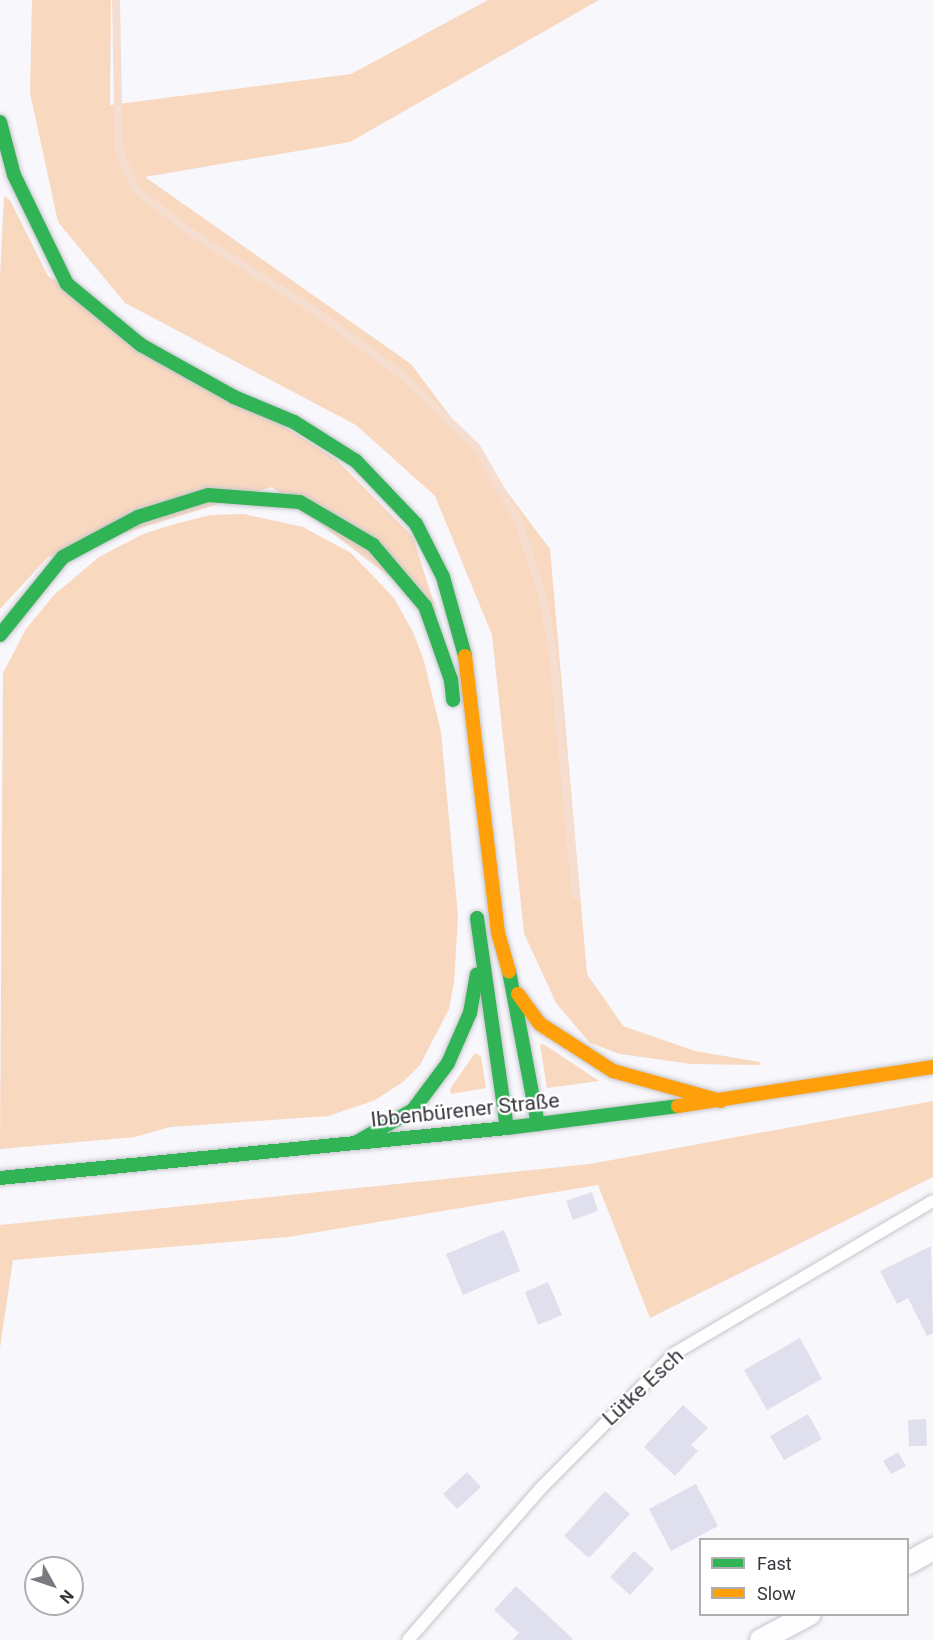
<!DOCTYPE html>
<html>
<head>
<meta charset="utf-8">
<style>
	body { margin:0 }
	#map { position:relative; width:933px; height:1640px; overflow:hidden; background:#f7f7fc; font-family:Roboto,sans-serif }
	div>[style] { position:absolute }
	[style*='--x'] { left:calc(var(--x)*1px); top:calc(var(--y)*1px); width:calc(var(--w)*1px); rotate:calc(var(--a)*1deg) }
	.green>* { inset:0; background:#f9d8c0 }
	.stream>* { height:8px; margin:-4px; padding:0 4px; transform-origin:4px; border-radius:4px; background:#f5ded0 }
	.building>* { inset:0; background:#e0dfee }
	.roads { filter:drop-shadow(0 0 2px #c5c5ca) drop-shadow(0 0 2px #c5c5ca) }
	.lane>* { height:12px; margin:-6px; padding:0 6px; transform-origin:6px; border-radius:6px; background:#fefeff }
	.street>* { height:22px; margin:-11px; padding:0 11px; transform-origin:11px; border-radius:11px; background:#fefeff }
	.fast>* { height:14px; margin:-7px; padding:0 7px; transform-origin:7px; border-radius:7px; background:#30b455 }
	.slow>* { height:14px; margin:-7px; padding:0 7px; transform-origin:7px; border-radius:7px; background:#ff9f0a }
	span { translate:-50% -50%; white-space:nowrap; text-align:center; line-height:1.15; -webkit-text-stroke:4.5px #fff; paint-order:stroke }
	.street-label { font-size:21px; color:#36363d }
	.legend { position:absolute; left:699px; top:1538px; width:210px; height:78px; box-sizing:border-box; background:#fff; border:2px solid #afafb1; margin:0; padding:8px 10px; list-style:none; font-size:18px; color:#36363d }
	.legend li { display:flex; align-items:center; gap:12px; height:30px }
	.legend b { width:30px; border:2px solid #afafb1 }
	.north { position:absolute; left:24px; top:1556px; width:60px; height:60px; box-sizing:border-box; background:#fff; border:2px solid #afafb1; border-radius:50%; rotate:130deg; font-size:16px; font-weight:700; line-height:24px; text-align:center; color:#36363d }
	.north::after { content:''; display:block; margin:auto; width:21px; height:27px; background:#7a7a80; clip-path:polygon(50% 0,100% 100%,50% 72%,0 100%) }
</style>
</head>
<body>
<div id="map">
	<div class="green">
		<div style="clip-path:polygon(32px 0,111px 0,110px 105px,351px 74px,488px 0,599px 0,350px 142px,145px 177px,411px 364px,550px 549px,587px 974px,623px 1026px,695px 1051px,760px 1062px,759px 1065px,692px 1064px,620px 1054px,590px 1043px,556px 1003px,524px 933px,492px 635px,435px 496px,356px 425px,125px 303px,58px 222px,30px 93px)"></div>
		<div style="clip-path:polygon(4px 196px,10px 200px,48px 276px,337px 460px,413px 537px,437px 613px,272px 487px,48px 557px,0 609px,0 277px)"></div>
		<div style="clip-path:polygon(244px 514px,303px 527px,351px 553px,394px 598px,413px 632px,424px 661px,441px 732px,458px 916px,454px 983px,449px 1009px,420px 1065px,403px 1082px,375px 1100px,329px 1116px,170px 1127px,135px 1137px,0 1149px,3px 673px,26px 629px,54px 595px,99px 557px,143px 534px,175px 524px,210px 515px)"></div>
		<div style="clip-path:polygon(540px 1044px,545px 1045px,599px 1081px,547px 1088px)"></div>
		<div style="clip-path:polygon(475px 1053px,481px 1056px,486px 1088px,451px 1094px,450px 1089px)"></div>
		<div style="clip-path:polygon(933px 1101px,933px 1177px,650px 1318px,598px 1185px,288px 1237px,13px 1260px,0 1348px,0 1225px,590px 1164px)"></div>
	</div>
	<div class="stream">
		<div style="--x:116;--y:0;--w:150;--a:88.9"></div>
		<div style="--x:119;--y:150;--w:43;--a:67"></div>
		<div style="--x:136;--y:190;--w:71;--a:37.5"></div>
		<div style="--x:192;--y:233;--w:146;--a:32.4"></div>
		<div style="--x:315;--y:311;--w:107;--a:36.2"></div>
		<div style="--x:401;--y:374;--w:106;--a:44.2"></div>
		<div style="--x:477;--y:448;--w:83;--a:60.3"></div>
		<div style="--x:518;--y:520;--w:81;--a:72"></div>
		<div style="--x:543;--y:597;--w:57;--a:79.9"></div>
		<div style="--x:553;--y:653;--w:243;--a:84.6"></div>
	</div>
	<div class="building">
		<div style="clip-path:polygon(592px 1192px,598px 1211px,573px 1220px,566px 1201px)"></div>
		<div style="clip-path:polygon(504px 1230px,520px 1271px,463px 1295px,446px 1254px)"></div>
		<div style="clip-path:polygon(931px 1246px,933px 1333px,927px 1336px,908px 1298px,897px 1304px,880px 1271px)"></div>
		<div style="clip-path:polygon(548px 1282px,562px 1315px,538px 1325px,525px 1292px)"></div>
		<div style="clip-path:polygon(800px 1338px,822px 1379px,767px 1410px,744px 1370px)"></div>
		<div style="clip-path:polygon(683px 1405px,708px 1428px,691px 1445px,698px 1451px,675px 1476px,644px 1447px)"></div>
		<div style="clip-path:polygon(808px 1414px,822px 1439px,784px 1460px,770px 1436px)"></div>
		<div style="clip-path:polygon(926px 1419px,927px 1446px,909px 1446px,908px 1420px)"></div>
		<div style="clip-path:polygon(898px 1452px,906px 1466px,891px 1474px,883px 1461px)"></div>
		<div style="clip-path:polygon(467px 1472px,481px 1487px,457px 1509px,443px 1494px)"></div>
		<div style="clip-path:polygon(696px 1484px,718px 1526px,671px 1551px,649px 1509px)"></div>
		<div style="clip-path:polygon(605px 1491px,630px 1514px,589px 1558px,564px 1536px)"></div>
		<div style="clip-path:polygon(634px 1551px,654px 1569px,630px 1595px,610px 1577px)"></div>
		<div style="clip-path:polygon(516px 1586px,573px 1639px,571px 1640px,512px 1640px,519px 1633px,494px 1610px)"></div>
	</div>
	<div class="roads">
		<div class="lane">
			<div style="--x:408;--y:1640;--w:202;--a:-48.8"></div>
			<div style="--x:541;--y:1488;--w:190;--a:-45.2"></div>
			<div style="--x:675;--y:1353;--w:299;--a:-30.5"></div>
		</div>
		<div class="street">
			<div style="--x:908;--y:1563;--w:29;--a:-29"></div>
			<div style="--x:761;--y:1640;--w:55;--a:-28"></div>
		</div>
		<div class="fast">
			<div style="--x:0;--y:122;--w:55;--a:75.2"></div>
			<div style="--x:14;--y:175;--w:121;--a:64.1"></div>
			<div style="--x:67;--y:284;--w:96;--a:39.5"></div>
			<div style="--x:141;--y:345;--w:107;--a:29.2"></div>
			<div style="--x:234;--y:397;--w:65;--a:22.6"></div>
			<div style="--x:294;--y:422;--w:73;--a:32.2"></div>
			<div style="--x:356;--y:461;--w:87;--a:46.4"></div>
			<div style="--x:416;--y:524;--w:59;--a:63"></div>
			<div style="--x:443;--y:577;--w:82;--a:74.4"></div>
			<div style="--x:0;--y:635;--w:100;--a:-51.1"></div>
			<div style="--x:63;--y:557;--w:85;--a:-28.1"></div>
			<div style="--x:138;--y:517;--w:73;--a:-17.4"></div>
			<div style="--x:208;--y:495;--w:92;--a:4.4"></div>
			<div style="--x:300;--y:502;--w:85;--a:30.5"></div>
			<div style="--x:373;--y:545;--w:80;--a:49.6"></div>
			<div style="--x:425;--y:606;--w:78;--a:70.6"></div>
			<div style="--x:451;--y:680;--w:20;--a:84"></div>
			<div style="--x:477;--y:918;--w:212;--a:81.9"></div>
			<div style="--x:509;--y:971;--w:156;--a:79.3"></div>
			<div style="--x:355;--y:1143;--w:67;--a:-29.6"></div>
			<div style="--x:413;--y:1110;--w:59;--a:-53.3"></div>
			<div style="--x:448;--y:1063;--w:55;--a:-66.3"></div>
			<div style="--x:470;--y:1013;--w:39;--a:-80"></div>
			<div style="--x:0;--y:1178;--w:509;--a:-5.63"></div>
			<div style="--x:507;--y:1128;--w:172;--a:-7.3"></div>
		</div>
		<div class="slow">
			<div style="--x:465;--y:656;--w:279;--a:83.2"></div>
			<div style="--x:498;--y:933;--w:40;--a:74"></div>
			<div style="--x:518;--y:994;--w:37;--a:54"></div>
			<div style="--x:540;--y:1024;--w:87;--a:32.8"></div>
			<div style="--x:613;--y:1071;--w:112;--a:15.5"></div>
			<div style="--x:678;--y:1106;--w:258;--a:-8.7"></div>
		</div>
	</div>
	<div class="street-label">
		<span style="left:465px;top:1110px;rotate:-6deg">Ibbenbürener Straße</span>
		<span style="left:643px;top:1387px;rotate:-43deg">Lütke Esch</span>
	</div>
	<ul class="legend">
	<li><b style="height:8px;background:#30b455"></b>Fast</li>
	<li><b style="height:8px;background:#ff9f0a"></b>Slow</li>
	</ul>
	<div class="north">N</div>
</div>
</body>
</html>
